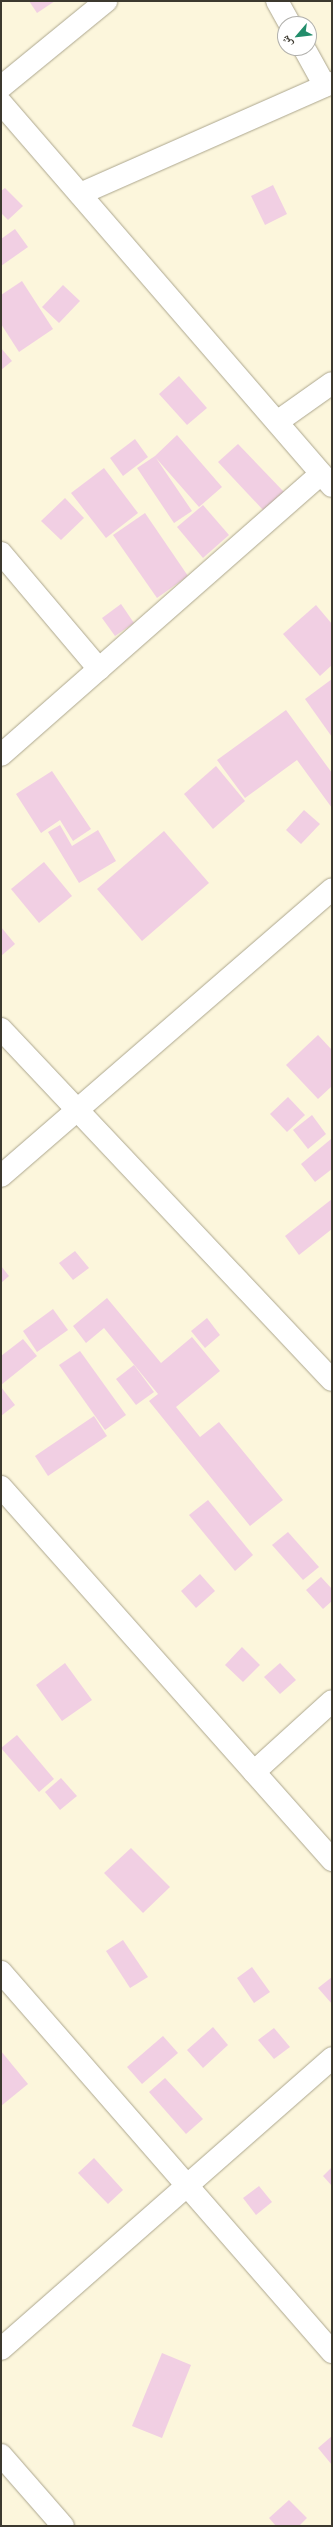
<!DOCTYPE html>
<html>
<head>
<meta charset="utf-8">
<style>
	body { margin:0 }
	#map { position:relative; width:333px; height:2527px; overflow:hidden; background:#fcf6dc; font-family:Figtree,"Noto Naskh Arabic",sans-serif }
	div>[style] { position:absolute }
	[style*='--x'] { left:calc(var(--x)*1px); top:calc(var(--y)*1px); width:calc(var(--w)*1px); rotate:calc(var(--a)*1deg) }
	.building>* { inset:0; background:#f1cfe3 }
	.roads { filter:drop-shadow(0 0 1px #aca68e) drop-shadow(0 0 1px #aca68e) }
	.street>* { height:22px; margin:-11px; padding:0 11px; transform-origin:11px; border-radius:11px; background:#fff }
	.secondary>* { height:22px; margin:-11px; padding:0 11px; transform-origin:11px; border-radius:11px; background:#fff }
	span { translate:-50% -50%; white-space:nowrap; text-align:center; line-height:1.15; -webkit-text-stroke:3px #fff; paint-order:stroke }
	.frame { position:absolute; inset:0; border:2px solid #3c392f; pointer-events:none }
	.north { position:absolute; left:277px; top:16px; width:40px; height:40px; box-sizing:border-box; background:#fff; border:1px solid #b1b0ac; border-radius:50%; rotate:242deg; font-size:11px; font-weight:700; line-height:16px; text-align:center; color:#3c392f }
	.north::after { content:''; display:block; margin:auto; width:14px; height:18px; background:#228d6b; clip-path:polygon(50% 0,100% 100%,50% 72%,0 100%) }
</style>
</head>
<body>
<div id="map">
	<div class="building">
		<div style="clip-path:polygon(29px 1px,55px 1px,37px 13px)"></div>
		<div style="clip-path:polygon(273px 185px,287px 214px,265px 225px,251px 196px)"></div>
		<div style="clip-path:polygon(5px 188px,23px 206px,8px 220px,1px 213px,1px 191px)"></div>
		<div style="clip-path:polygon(15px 229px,28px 247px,1px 266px,1px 239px)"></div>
		<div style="clip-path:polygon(22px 281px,53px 329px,19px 352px,1px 324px,1px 295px)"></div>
		<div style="clip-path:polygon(63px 285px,80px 301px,59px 323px,42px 307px)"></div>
		<div style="clip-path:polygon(1px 348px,12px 361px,1px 370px)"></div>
		<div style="clip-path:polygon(179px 376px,207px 408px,187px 425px,159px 394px)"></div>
		<div style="clip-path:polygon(177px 435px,222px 487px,199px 507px,156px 458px,192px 511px,174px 523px,137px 468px,155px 456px)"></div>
		<div style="clip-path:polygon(135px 439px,148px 457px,123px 476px,110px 458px)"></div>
		<div style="clip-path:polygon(238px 444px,284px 492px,264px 511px,218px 462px)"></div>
		<div style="clip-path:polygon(104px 468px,138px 513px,106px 538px,71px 493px)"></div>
		<div style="clip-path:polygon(65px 498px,84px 518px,61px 540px,41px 521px)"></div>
		<div style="clip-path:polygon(203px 505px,229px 535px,203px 558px,177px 527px)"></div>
		<div style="clip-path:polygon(145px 513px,188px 576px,157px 598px,113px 535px)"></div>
		<div style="clip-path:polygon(121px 604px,134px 623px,115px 636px,102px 618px)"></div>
		<div style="clip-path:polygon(316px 605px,332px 624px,332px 665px,320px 676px,283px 634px)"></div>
		<div style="clip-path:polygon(332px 679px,332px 737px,305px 699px)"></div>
		<div style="clip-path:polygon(286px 710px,332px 773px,332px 808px,297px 760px,245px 798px,217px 760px)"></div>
		<div style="clip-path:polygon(216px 766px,245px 801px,213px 829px,184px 794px)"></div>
		<div style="clip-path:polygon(52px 771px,91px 829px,73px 841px,60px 820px,41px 833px,16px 794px)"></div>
		<div style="clip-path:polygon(304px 810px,320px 824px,301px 844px,286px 830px)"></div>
		<div style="clip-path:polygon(60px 825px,72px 846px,98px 830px,116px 861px,79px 883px,48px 832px)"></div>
		<div style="clip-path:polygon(164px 831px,209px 883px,142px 941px,97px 889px)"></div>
		<div style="clip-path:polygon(44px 862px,72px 896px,39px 923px,11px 889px)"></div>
		<div style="clip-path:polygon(1px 927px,15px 944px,1px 956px)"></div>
		<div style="clip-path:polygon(318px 1035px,332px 1050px,332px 1086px,318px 1099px,286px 1065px)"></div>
		<div style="clip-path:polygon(288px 1097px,305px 1115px,287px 1132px,270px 1114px)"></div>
		<div style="clip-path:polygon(312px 1115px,326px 1134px,308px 1149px,293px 1130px)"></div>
		<div style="clip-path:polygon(331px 1139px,332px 1169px,315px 1182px,301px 1164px)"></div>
		<div style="clip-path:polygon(332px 1199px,332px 1229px,299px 1255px,285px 1236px)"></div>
		<div style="clip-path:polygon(75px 1251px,89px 1268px,73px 1280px,59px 1263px)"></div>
		<div style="clip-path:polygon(1px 1266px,9px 1276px,1px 1283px)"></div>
		<div style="clip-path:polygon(107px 1298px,161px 1363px,192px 1337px,220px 1371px,176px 1407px,200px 1437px,219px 1422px,283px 1500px,250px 1526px,149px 1401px,158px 1394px,104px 1328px,86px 1343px,73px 1326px)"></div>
		<div style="clip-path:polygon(53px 1309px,68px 1330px,37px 1352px,23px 1331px)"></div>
		<div style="clip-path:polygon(207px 1318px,220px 1335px,205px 1348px,191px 1331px)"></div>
		<div style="clip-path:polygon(23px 1339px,37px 1356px,1px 1385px,1px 1356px)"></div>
		<div style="clip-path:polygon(80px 1351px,126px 1415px,105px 1430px,59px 1365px)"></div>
		<div style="clip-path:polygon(134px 1365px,154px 1392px,136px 1405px,116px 1379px)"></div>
		<div style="clip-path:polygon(1px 1387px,15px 1405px,1px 1416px)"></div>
		<div style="clip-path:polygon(94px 1416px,107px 1436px,48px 1476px,35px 1456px)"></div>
		<div style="clip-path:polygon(208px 1500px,253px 1555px,235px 1571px,189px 1515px)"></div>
		<div style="clip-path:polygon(288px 1532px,319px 1567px,303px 1580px,272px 1545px)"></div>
		<div style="clip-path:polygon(200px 1574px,215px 1591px,196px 1608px,181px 1591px)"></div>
		<div style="clip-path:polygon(321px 1577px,332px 1589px,332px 1601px,323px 1609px,306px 1590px)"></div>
		<div style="clip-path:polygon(242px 1647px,260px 1665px,243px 1682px,225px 1665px)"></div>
		<div style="clip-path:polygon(65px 1663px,92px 1700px,62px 1721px,36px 1685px)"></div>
		<div style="clip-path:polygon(280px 1663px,296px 1680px,280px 1694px,264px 1677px)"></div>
		<div style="clip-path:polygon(17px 1735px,54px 1779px,39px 1792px,1px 1748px)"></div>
		<div style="clip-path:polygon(61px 1778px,77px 1796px,60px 1810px,45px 1792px)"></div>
		<div style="clip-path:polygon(131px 1848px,170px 1887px,143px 1913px,104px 1873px)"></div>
		<div style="clip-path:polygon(123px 1940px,148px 1977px,130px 1988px,106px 1951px)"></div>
		<div style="clip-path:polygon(252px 1967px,270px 1992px,254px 2003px,237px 1978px)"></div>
		<div style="clip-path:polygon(332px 1977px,332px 2004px,318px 1988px)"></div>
		<div style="clip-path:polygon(213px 2027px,228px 2045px,203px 2068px,187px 2050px)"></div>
		<div style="clip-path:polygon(274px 2028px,290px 2047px,274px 2059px,258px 2040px)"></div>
		<div style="clip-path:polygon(163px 2036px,178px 2053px,142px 2084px,127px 2067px)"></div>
		<div style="clip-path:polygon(1px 2051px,28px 2084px,1px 2106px)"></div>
		<div style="clip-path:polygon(165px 2078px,203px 2119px,186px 2134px,149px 2092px)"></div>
		<div style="clip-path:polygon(94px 2158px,123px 2190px,108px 2204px,78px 2173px)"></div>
		<div style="clip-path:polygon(332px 2167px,332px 2186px,323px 2176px)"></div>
		<div style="clip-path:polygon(259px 2186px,272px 2202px,256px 2215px,243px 2198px)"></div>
		<div style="clip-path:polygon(162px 2353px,191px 2365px,162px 2438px,132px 2426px)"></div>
		<div style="clip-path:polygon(332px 2436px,332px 2465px,318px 2448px)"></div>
		<div style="clip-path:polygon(289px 2500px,307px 2518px,299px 2526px,276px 2526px,269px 2518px)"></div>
	</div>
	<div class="roads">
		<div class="street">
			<div style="--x:277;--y:1;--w:26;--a:61"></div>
			<div style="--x:304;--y:48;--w:43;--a:61.1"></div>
			<div style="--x:1;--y:87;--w:136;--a:-39.3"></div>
			<div style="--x:1;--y:103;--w:506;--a:49.17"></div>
			<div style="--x:80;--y:194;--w:275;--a:-23.8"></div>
			<div style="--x:277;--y:422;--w:67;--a:-35.3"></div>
			<div style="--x:1;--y:553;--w:152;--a:49.8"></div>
			<div style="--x:1;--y:755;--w:426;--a:-41.3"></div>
			<div style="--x:1;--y:1029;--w:482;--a:46.7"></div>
			<div style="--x:1;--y:1487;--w:499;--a:48.4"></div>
			<div style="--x:254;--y:1772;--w:105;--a:-42.3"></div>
			<div style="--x:1;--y:1972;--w:504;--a:48.94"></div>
			<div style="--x:1;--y:2349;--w:441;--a:-41.3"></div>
			<div style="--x:1;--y:2455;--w:94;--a:48.9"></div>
		</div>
		<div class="secondary">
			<div style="--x:1;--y:1176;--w:438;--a:-40.9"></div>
		</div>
	</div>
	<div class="frame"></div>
	<div class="north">ش</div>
</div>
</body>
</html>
